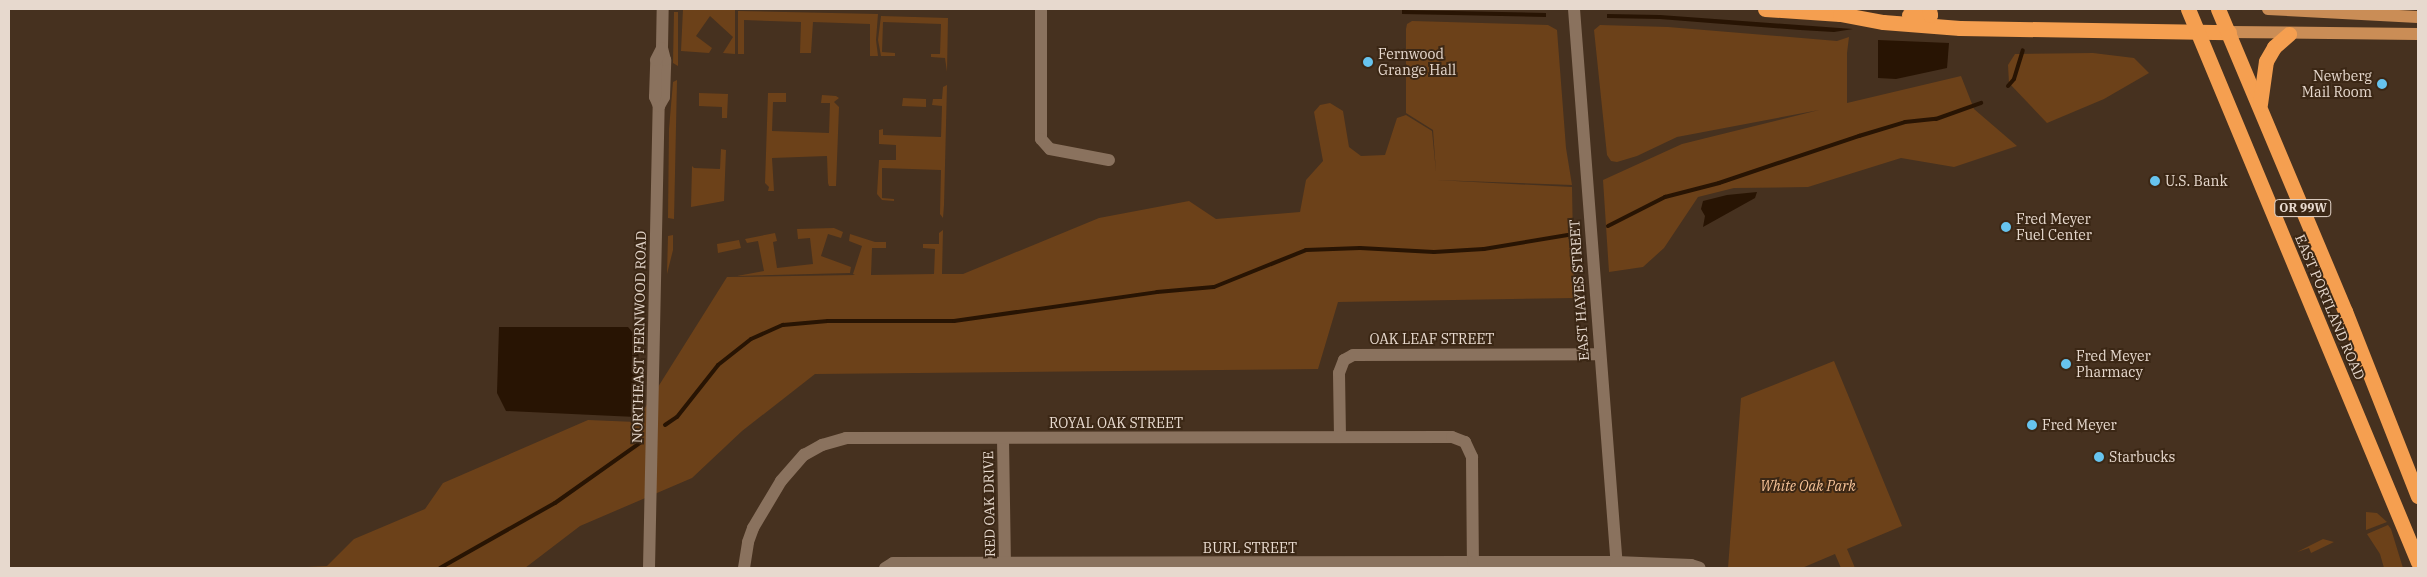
<!DOCTYPE html>
<html>
<head>
<meta charset="utf-8">
<style>
	body { margin:0 }
	#map { position:relative; width:2427px; height:577px; overflow:hidden; background:#46311f; font-family:"IBM Plex Serif",serif }
	div>[style] { position:absolute }
	[style*='--x'] { left:calc(var(--x)*1px); top:calc(var(--y)*1px); width:calc(var(--w)*1px); rotate:calc(var(--a)*1deg) }
	.green>* { inset:0; background:#6c4119 }
	.water>* { inset:0; background:#281403 }
	.stream>* { height:4px; margin:-2px; padding:0 2px; transform-origin:2px; border-radius:2px; background:#281403 }
	.minor>* { height:12px; margin:-6px; padding:0 6px; transform-origin:6px; border-radius:6px; background:#8a725e }
	.major>* { height:12px; margin:-6px; padding:0 6px; transform-origin:6px; border-radius:6px; background:#ca8d56 }
	.highway>* { height:15px; margin:-7.5px; padding:0 7.5px; transform-origin:7.5px; border-radius:7.5px; background:#f59f50 }
	.dots>* { width:14px; height:14px; translate:-50% -50%; box-sizing:border-box; border:2px solid #3b2715; border-radius:50% }
	span { translate:-50% -50%; white-space:nowrap; text-align:center; line-height:1.15; -webkit-text-stroke:4px #3b2715; paint-order:stroke }
	.shield-label span { padding:1px 4px; background:#3b2715; border:1px solid; border-radius:4px; -webkit-text-stroke-width:0 }
	.shield-label { font-size:12px; color:#e7d9ce; font-weight:700 }
	.poi-label { font-size:14px; color:#e7d9ce }
	.left { translate:0 -50%; text-align:left }
	.right { translate:-100% -50%; text-align:right }
	.street-label { font-size:14px; color:#e7d9ce }
	.park-label { font-size:14px; color:#f8c499; font-style:italic }
	.frame { position:absolute; inset:0; border:10px solid #e7d9ce; pointer-events:none }
</style>
</head>
<body>
<div id="map">
	<div class="green">
		<div style="clip-path:polygon(683px 9px,735px 10px,735px 54px,723px 53px,733px 37px,710px 16px,696px 36px,712px 48px,709px 53px,681px 51px)"></div>
		<div style="clip-path:polygon(738px 11px,878px 14px,876px 40px,878px 56px,870px 56px,870px 24px,813px 22px,811px 53px,800px 53px,801px 22px,744px 20px,744px 54px,738px 54px)"></div>
		<div style="clip-path:polygon(674px 12px,678px 12px,678px 66px,673px 63px)"></div>
		<div style="clip-path:polygon(881px 16px,948px 18px,947px 72px,945px 58px,931px 57px,931px 54px,940px 54px,941px 24px,883px 22px,882px 52px,895px 53px,895px 56px,881px 56px,878px 40px)"></div>
		<div style="clip-path:polygon(1412px 21px,1548px 25px,1557px 30px,1566px 148px,1572px 185px,1436px 180px,1572px 187px,1574px 298px,1338px 302px,1318px 369px,815px 374px,742px 431px,692px 478px,580px 526px,525px 568px,287px 568px,327px 566px,354px 539px,425px 509px,443px 483px,588px 420px,636px 422px,727px 277px,855px 275px,853px 274px,862px 246px,849px 241px,850px 234px,875px 242px,886px 242px,886px 248px,872px 248px,871px 275px,934px 274px,935px 249px,923px 248px,923px 244px,939px 244px,939px 233px,943px 230px,942px 274px,963px 274px,1099px 218px,1189px 201px,1216px 219px,1300px 212px,1306px 180px,1323px 161px,1314px 112px,1320px 105px,1330px 103px,1343px 111px,1349px 147px,1361px 156px,1385px 155px,1397px 118px,1406px 115px,1432px 131px,1436px 172px,1433px 130px,1406px 113px,1406px 29px,1407px 24px)"></div>
		<div style="clip-path:polygon(1600px 25px,1668px 27px,1837px 41px,1849px 37px,1847px 53px,1847px 103px,1961px 76px,1974px 109px,2017px 146px,1954px 167px,1901px 158px,1808px 187px,1734px 188px,1698px 197px,1664px 248px,1643px 267px,1609px 272px,1603px 180px,1682px 144px,1819px 110px,1677px 137px,1637px 156px,1617px 162px,1611px 161px,1607px 155px,1594px 30px)"></div>
		<div style="clip-path:polygon(2093px 53px,2134px 58px,2149px 73px,2104px 99px,2047px 123px,2009px 83px,2008px 65px,2015px 54px)"></div>
		<div style="clip-path:polygon(677px 80px,674px 219px,668px 218px,669px 129px,673px 82px)"></div>
		<div style="clip-path:polygon(947px 85px,944px 205px,943px 218px,940px 214px,941px 170px,882px 168px,882px 198px,894px 199px,894px 201px,882px 200px,877px 194px,879px 160px,896px 160px,896px 145px,879px 144px,879px 130px,883px 129px,883px 135px,941px 137px,942px 106px,932px 105px,933px 99px,942px 99px,943px 87px)"></div>
		<div style="clip-path:polygon(699px 93px,728px 94px,727px 118px,722px 118px,722px 107px,699px 106px)"></div>
		<div style="clip-path:polygon(768px 93px,786px 93px,786px 102px,773px 102px,772px 131px,829px 133px,830px 103px,821px 103px,822px 95px,836px 96px,839px 98px,834px 102px,839px 107px,836px 186px,829px 186px,828px 183px,827px 156px,772px 158px,774px 191px,768px 191px,769px 187px,765px 183px)"></div>
		<div style="clip-path:polygon(903px 98px,926px 99px,926px 107px,902px 106px)"></div>
		<div style="clip-path:polygon(721px 149px,726px 150px,724px 201px,691px 207px,692px 166px,694px 168px,720px 169px)"></div>
		<div style="clip-path:polygon(834px 228px,843px 232px,841px 238px,828px 234px,821px 256px,851px 267px,850px 273px,737px 276px,764px 271px,758px 241px,747px 243px,745px 239px,775px 233px,777px 241px,773px 242px,777px 268px,813px 264px,810px 238px,798px 239px,797px 229px)"></div>
		<div style="clip-path:polygon(673px 235px,673px 250px,667px 274px,668px 236px)"></div>
		<div style="clip-path:polygon(739px 240px,741px 248px,718px 253px,717px 244px)"></div>
		<div style="clip-path:polygon(1834px 361px,1902px 526px,1847px 549px,1855px 568px,1841px 568px,1835px 554px,1802px 568px,1728px 568px,1741px 398px)"></div>
		<div style="clip-path:polygon(2366px 512px,2377px 513px,2387px 522px,2366px 530px)"></div>
		<div style="clip-path:polygon(2388px 525px,2391px 529px,2403px 568px,2384px 568px,2380px 554px,2367px 534px)"></div>
		<div style="clip-path:polygon(2323px 539px,2334px 542px,2311px 553px,2309px 548px,2297px 552px)"></div>
	</div>
	<div class="water">
		<div style="clip-path:polygon(1402px 10px,1546px 13px,1546px 17px,1402px 14px)"></div>
		<div style="clip-path:polygon(1607px 14px,1660px 15px,1853px 29px,1834px 32px,1800px 30px,1660px 19px,1607px 18px)"></div>
		<div style="clip-path:polygon(1878px 40px,1949px 43px,1947px 68px,1896px 79px,1878px 78px)"></div>
		<div style="clip-path:polygon(1757px 192px,1755px 198px,1703px 227px,1705px 216px,1701px 209px,1703px 201px,1727px 195px)"></div>
		<div style="clip-path:polygon(499px 327px,628px 327px,639px 340px,636px 417px,506px 411px,497px 393px)"></div>
	</div>
	<div class="stream">
		<div style="--x:2008;--y:86;--w:9;--a:-49"></div>
		<div style="--x:2014;--y:79;--w:30;--a:-73"></div>
		<div style="--x:1608;--y:226;--w:64;--a:-27"></div>
		<div style="--x:1665;--y:197;--w:56;--a:-14.5"></div>
		<div style="--x:1719;--y:183;--w:148;--a:-18.6"></div>
		<div style="--x:1859;--y:136;--w:48;--a:-16.9"></div>
		<div style="--x:1905;--y:122;--w:31;--a:-6"></div>
		<div style="--x:1936;--y:119;--w:48;--a:-19.6"></div>
		<div style="--x:665;--y:425;--w:14;--a:-34"></div>
		<div style="--x:677;--y:417;--w:66;--a:-51.7"></div>
		<div style="--x:718;--y:365;--w:42;--a:-38.2"></div>
		<div style="--x:751;--y:339;--w:35;--a:-24"></div>
		<div style="--x:783;--y:325;--w:45;--a:-5.1"></div>
		<div style="--x:828;--y:321;--w:126;--a:0"></div>
		<div style="--x:954;--y:321;--w:205;--a:-8.1"></div>
		<div style="--x:1157;--y:292;--w:57;--a:-5"></div>
		<div style="--x:1214;--y:287;--w:99;--a:-21.9"></div>
		<div style="--x:1306;--y:250;--w:54;--a:-2.1"></div>
		<div style="--x:1360;--y:248;--w:74;--a:3.1"></div>
		<div style="--x:1434;--y:252;--w:50;--a:-3.4"></div>
		<div style="--x:1484;--y:249;--w:97;--a:-9.5"></div>
		<div style="--x:440;--y:568;--w:132;--a:-29.5"></div>
		<div style="--x:555;--y:503;--w:105;--a:-35.3"></div>
	</div>
	<div class="minor">
		<div style="--x:1041;--y:9;--w:130;--a:90"></div>
		<div style="--x:1041;--y:139;--w:13;--a:48"></div>
		<div style="--x:1050;--y:149;--w:60;--a:10.6"></div>
		<div style="--x:1574;--y:9;--w:561;--a:85.6"></div>
		<div style="--x:659;--y:106;--w:10;--a:-61"></div>
		<div style="--x:664;--y:97;--w:37;--a:-88"></div>
		<div style="--x:665;--y:60;--w:12;--a:-104"></div>
		<div style="--x:662;--y:48;--w:39;--a:-89"></div>
		<div style="--x:1340;--y:437;--w:64;--a:-90.9"></div>
		<div style="--x:1339;--y:373;--w:14;--a:-69"></div>
		<div style="--x:1344;--y:360;--w:10;--a:-29"></div>
		<div style="--x:1353;--y:355;--w:246;--a:-0.2"></div>
		<div style="--x:1003;--y:439;--w:129;--a:89.1"></div>
		<div style="--x:649;--y:568;--w:462;--a:-88.8"></div>
		<div style="--x:659;--y:106;--w:10;--a:-114"></div>
		<div style="--x:655;--y:97;--w:37;--a:-88"></div>
		<div style="--x:656;--y:60;--w:13;--a:-63"></div>
		<div style="--x:744;--y:568;--w:26;--a:-81"></div>
		<div style="--x:748;--y:542;--w:15;--a:-70"></div>
		<div style="--x:753;--y:528;--w:55;--a:-59.2"></div>
		<div style="--x:781;--y:481;--w:35;--a:-49"></div>
		<div style="--x:804;--y:455;--w:21;--a:-29"></div>
		<div style="--x:822;--y:445;--w:25;--a:-16"></div>
		<div style="--x:846;--y:438;--w:606;--a:-0.09"></div>
		<div style="--x:1452;--y:437;--w:14;--a:21"></div>
		<div style="--x:1465;--y:442;--w:17;--a:65"></div>
		<div style="--x:1472;--y:457;--w:105;--a:89.5"></div>
		<div style="--x:885;--y:568;--w:9;--a:-32"></div>
		<div style="--x:893;--y:563;--w:580;--a:-0.1"></div>
		<div style="--x:1473;--y:562;--w:143;--a:0"></div>
		<div style="--x:1616;--y:562;--w:75;--a:2.3"></div>
		<div style="--x:1691;--y:565;--w:9;--a:18"></div>
	</div>
	<div class="major">
		<div style="--x:2268;--y:9;--w:150;--a:3.1"></div>
		<div style="--x:2229;--y:32;--w:189;--a:0.6"></div>
	</div>
	<div class="highway">
		<div style="--x:1765;--y:9;--w:75;--a:3.8"></div>
		<div style="--x:1840;--y:14;--w:44;--a:10.5"></div>
		<div style="--x:1883;--y:22;--w:77;--a:4.5"></div>
		<div style="--x:1960;--y:28;--w:269;--a:0.9"></div>
		<div style="--x:2188;--y:9;--w:599;--a:67.42"></div>
		<div style="--x:2218;--y:9;--w:328;--a:67.2"></div>
		<div style="--x:2345;--y:311;--w:199;--a:68.5"></div>
		<div style="--x:1909;--y:15;--w:21;--a:0"></div>
		<div style="--x:1930;--y:15;--w:6;--a:-99"></div>
		<div style="--x:2260;--y:104;--w:43;--a:-82.1"></div>
		<div style="--x:2266;--y:61;--w:16;--a:-60"></div>
		<div style="--x:2274;--y:47;--w:20;--a:-41"></div>
	</div>
	<div class="dots">
		<div style="left:1368px;top:62px;background:#67c4ef"></div>
		<div style="left:2382px;top:84px;background:#67c4ef"></div>
		<div style="left:2155px;top:181px;background:#67c4ef"></div>
		<div style="left:2006px;top:227px;background:#67c4ef"></div>
		<div style="left:2066px;top:364px;background:#67c4ef"></div>
		<div style="left:2032px;top:425px;background:#67c4ef"></div>
		<div style="left:2099px;top:457px;background:#67c4ef"></div>
	</div>
	<div class="shield-label">
		<span style="left:2303px;top:208px">OR 99W</span>
	</div>
	<div class="poi-label">
		<span class="left" style="left:1378px;top:62px">Fernwood<br>Grange Hall</span>
		<span class="right" style="left:2372px;top:84px">Newberg<br>Mail Room</span>
		<span class="left" style="left:2165px;top:181px">U.S. Bank</span>
		<span class="left" style="left:2016px;top:227px">Fred Meyer<br>Fuel Center</span>
		<span class="left" style="left:2076px;top:364px">Fred Meyer<br>Pharmacy</span>
		<span class="left" style="left:2042px;top:425px">Fred Meyer</span>
		<span class="left" style="left:2109px;top:457px">Starbucks</span>
	</div>
	<div class="street-label">
		<span style="left:1579px;top:290px;rotate:-94deg">EAST HAYES STREET</span>
		<span style="left:2330px;top:307px;rotate:67deg">EAST PORTLAND ROAD</span>
		<span style="left:639px;top:337px;rotate:-89deg">NORTHEAST FERNWOOD ROAD</span>
		<span style="left:1432px;top:339px">OAK LEAF STREET</span>
		<span style="left:1116px;top:423px">ROYAL OAK STREET</span>
		<span style="left:989px;top:504px;rotate:-91deg">RED OAK DRIVE</span>
		<span style="left:1250px;top:548px">BURL STREET</span>
	</div>
	<div class="park-label">
		<span style="left:1808px;top:486px">White Oak Park</span>
	</div>
	<div class="frame"></div>
</div>
</body>
</html>
